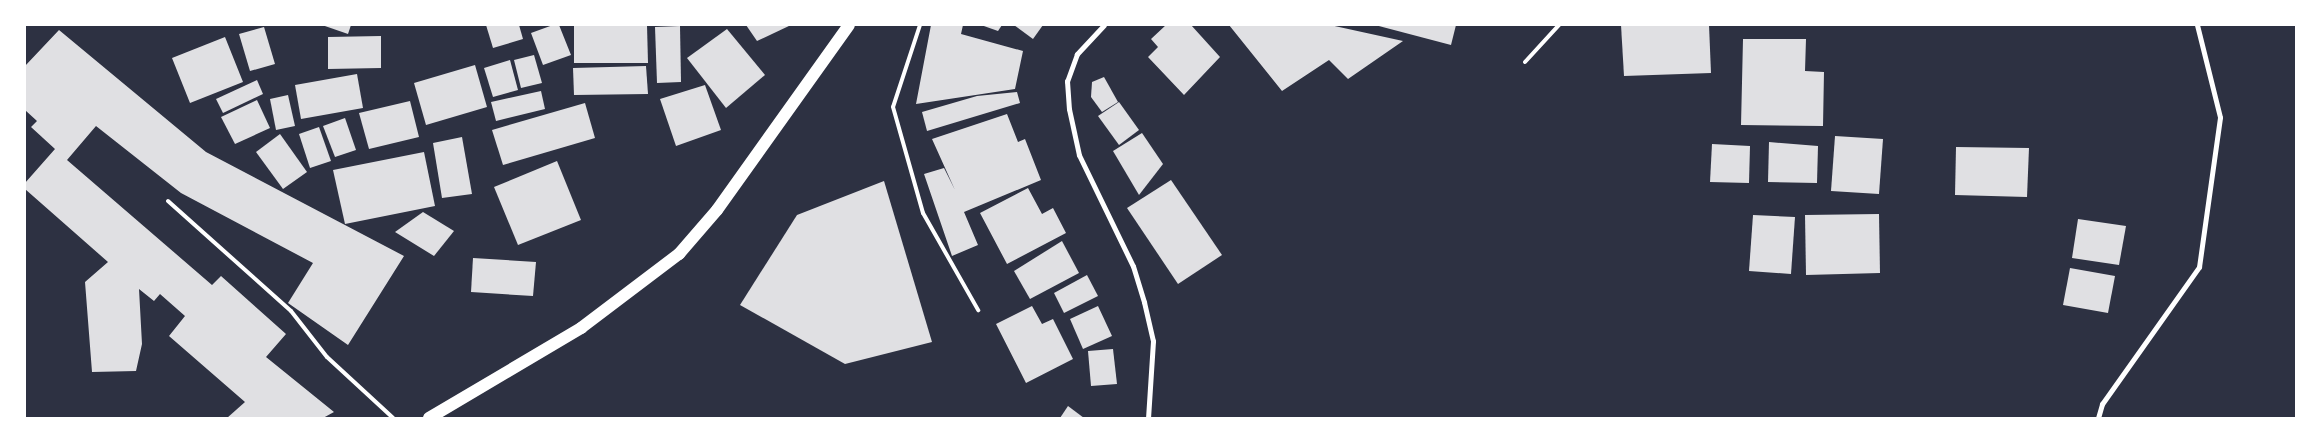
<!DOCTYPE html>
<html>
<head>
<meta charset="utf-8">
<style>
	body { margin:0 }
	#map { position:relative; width:2321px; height:443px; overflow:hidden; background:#2d3142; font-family:"Source Sans 3",sans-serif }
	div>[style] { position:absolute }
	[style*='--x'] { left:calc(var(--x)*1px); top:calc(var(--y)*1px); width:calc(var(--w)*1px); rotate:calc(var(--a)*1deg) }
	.building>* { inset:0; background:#e0e0e3 }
	.service>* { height:4px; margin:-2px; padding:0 2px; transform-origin:2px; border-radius:2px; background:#fff }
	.minor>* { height:5px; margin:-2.5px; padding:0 2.5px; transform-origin:2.5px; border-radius:2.5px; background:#fff }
	.primary>* { height:12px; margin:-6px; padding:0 6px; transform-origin:6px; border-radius:6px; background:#fff }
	span { translate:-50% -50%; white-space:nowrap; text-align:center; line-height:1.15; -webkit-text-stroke:5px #fff; paint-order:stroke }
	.frame { position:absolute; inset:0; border:26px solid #fff; pointer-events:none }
</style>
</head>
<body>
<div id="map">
	<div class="building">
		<div style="clip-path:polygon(322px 25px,351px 25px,348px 34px)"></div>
		<div style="clip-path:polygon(486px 25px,519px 25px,523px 39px,493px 48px)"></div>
		<div style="clip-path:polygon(553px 25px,559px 25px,571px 55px,543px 65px,531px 33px)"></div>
		<div style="clip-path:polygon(574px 25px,647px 25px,648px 63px,574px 63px)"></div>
		<div style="clip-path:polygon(746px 25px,791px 25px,757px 41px)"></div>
		<div style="clip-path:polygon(931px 25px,963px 25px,961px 34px,1023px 51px,1015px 89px,916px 104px)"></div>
		<div style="clip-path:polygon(981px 25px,1002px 25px,998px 31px)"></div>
		<div style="clip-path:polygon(1014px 25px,1043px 25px,1033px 39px)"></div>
		<div style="clip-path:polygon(1166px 25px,1191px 25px,1220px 57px,1184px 95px,1148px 57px,1158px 47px,1151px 39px)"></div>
		<div style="clip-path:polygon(1229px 25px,1330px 25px,1403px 41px,1348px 79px,1329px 60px,1282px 91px)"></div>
		<div style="clip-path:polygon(1375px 25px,1456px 25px,1451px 45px)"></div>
		<div style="clip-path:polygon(1621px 25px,1709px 25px,1711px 73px,1624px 76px)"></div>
		<div style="clip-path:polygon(680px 26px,681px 82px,657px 83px,655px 27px)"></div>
		<div style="clip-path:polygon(264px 27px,275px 64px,250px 71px,239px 34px)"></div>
		<div style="clip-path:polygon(727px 29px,765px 75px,726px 108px,687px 58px)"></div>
		<div style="clip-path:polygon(59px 30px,206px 152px,404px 256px,348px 345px,288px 303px,313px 263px,181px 193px,96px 126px,67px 160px,212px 285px,221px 276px,286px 334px,266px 357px,334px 412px,323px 418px,227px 418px,245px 402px,169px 336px,185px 316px,160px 294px,154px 301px,139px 289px,142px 344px,136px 371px,92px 372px,85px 282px,108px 262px,25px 189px,25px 183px,55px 149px,31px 127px,37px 121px,25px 110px,25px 66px)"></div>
		<div style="clip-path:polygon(381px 36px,381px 68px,328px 69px,328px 37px)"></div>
		<div style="clip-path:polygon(225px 37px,243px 82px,190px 103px,172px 58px)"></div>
		<div style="clip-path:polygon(1743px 39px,1806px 39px,1805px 71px,1824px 72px,1823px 126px,1741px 125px)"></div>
		<div style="clip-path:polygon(534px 55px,542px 83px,521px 88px,514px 60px)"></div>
		<div style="clip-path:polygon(510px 60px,518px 90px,493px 97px,484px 68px)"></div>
		<div style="clip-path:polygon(475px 65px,487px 107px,426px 125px,414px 83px)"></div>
		<div style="clip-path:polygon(646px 66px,648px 94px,574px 95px,573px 68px)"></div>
		<div style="clip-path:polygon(357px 74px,363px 108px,301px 119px,295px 85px)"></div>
		<div style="clip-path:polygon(1104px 77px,1118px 102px,1102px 112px,1091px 97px,1092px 82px)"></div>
		<div style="clip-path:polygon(257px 80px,263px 94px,223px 113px,216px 99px)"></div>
		<div style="clip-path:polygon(705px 85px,721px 130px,676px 146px,660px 99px)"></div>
		<div style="clip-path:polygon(541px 91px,545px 109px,496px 121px,491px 102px)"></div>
		<div style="clip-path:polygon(1017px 92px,1020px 103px,927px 131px,922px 112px,977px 96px)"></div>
		<div style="clip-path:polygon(288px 95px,295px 126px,276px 130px,270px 99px)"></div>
		<div style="clip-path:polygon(257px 100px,270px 128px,235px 144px,221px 117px)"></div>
		<div style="clip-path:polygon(410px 101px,419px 137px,369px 149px,359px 113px)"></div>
		<div style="clip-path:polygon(1119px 102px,1139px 130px,1119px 145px,1098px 116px)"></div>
		<div style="clip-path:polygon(585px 103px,595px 138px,503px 165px,492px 130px)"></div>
		<div style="clip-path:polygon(1007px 114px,1018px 142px,1025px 139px,1041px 180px,964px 212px,978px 245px,952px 256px,924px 174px,944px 168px,955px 190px,932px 139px)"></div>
		<div style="clip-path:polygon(345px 118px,356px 150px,335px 157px,323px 126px)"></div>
		<div style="clip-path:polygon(319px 127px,331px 161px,310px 168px,299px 134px)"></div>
		<div style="clip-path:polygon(1142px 133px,1163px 164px,1139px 195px,1113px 151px)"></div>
		<div style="clip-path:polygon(280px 134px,307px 172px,283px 189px,256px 152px)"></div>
		<div style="clip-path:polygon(1835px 136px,1883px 139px,1879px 194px,1831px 191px)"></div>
		<div style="clip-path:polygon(462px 137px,472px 194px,442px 198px,433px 143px)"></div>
		<div style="clip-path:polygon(1769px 142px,1818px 146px,1817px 183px,1768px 182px)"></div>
		<div style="clip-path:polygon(1712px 144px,1750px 146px,1749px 183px,1710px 182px)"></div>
		<div style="clip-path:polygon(1956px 147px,2029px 148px,2027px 197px,1955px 195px)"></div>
		<div style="clip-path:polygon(424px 152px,435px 206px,345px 224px,333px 170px)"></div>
		<div style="clip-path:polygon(557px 161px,581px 220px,518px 245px,494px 187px)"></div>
		<div style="clip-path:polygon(1171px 180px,1222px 255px,1178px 284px,1127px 208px)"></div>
		<div style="clip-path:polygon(884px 181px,932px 342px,845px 364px,740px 305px,797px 215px)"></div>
		<div style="clip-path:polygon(1028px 188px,1042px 214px,1053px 208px,1066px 233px,1007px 264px,980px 213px)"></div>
		<div style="clip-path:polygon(423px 212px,454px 231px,434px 256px,395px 232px)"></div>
		<div style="clip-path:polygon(1879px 214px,1880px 273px,1806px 275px,1805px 215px)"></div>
		<div style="clip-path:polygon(1753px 215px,1795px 217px,1791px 274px,1749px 271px)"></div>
		<div style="clip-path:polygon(2078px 219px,2126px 226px,2119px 265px,2072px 258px)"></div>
		<div style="clip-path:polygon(1062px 241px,1079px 273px,1030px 299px,1014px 271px)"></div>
		<div style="clip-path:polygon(473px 258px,536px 262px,533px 296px,471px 292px)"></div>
		<div style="clip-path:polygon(2070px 268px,2115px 276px,2108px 313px,2063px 305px)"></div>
		<div style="clip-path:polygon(1087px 275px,1098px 296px,1064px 313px,1054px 293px)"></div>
		<div style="clip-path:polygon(1032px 306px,1042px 324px,1053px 319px,1073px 359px,1026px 383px,996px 324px)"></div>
		<div style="clip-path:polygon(1098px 306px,1112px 336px,1083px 349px,1070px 319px)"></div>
		<div style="clip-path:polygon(1113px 349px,1117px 384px,1091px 386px,1088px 351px)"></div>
		<div style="clip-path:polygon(1068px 406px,1084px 418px,1060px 418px)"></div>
	</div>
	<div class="service">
		<div style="--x:920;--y:25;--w:86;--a:108.2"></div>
		<div style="--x:893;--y:107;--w:110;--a:74.2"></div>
		<div style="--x:923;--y:213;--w:112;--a:60.4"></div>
		<div style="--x:1525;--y:62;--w:50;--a:-47.4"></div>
		<div style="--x:168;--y:201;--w:165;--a:41.8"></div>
		<div style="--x:291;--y:311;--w:58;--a:52"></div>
		<div style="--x:327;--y:357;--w:90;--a:42.7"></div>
	</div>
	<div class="minor">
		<div style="--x:1104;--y:25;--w:40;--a:133"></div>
		<div style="--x:1077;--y:54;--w:29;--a:110"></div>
		<div style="--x:1067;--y:81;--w:28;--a:86"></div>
		<div style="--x:1069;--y:109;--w:47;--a:77.7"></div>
		<div style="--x:1079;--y:155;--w:123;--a:64.1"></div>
		<div style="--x:1133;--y:266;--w:38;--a:73"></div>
		<div style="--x:1144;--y:302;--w:40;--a:77"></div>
		<div style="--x:1153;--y:341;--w:77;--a:93.7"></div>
		<div style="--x:2098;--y:418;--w:15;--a:-74"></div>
		<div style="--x:2102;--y:404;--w:168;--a:-54.7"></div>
		<div style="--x:2199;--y:267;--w:151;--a:-82"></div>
		<div style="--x:2220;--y:117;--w:95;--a:-104"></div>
	</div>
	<div class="primary">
		<div style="--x:429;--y:418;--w:177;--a:-30.6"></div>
		<div style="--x:581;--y:328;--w:123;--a:-37.1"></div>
		<div style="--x:679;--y:254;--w:58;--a:-49.2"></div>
		<div style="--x:717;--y:210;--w:227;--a:-54.5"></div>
	</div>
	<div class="frame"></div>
</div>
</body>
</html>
